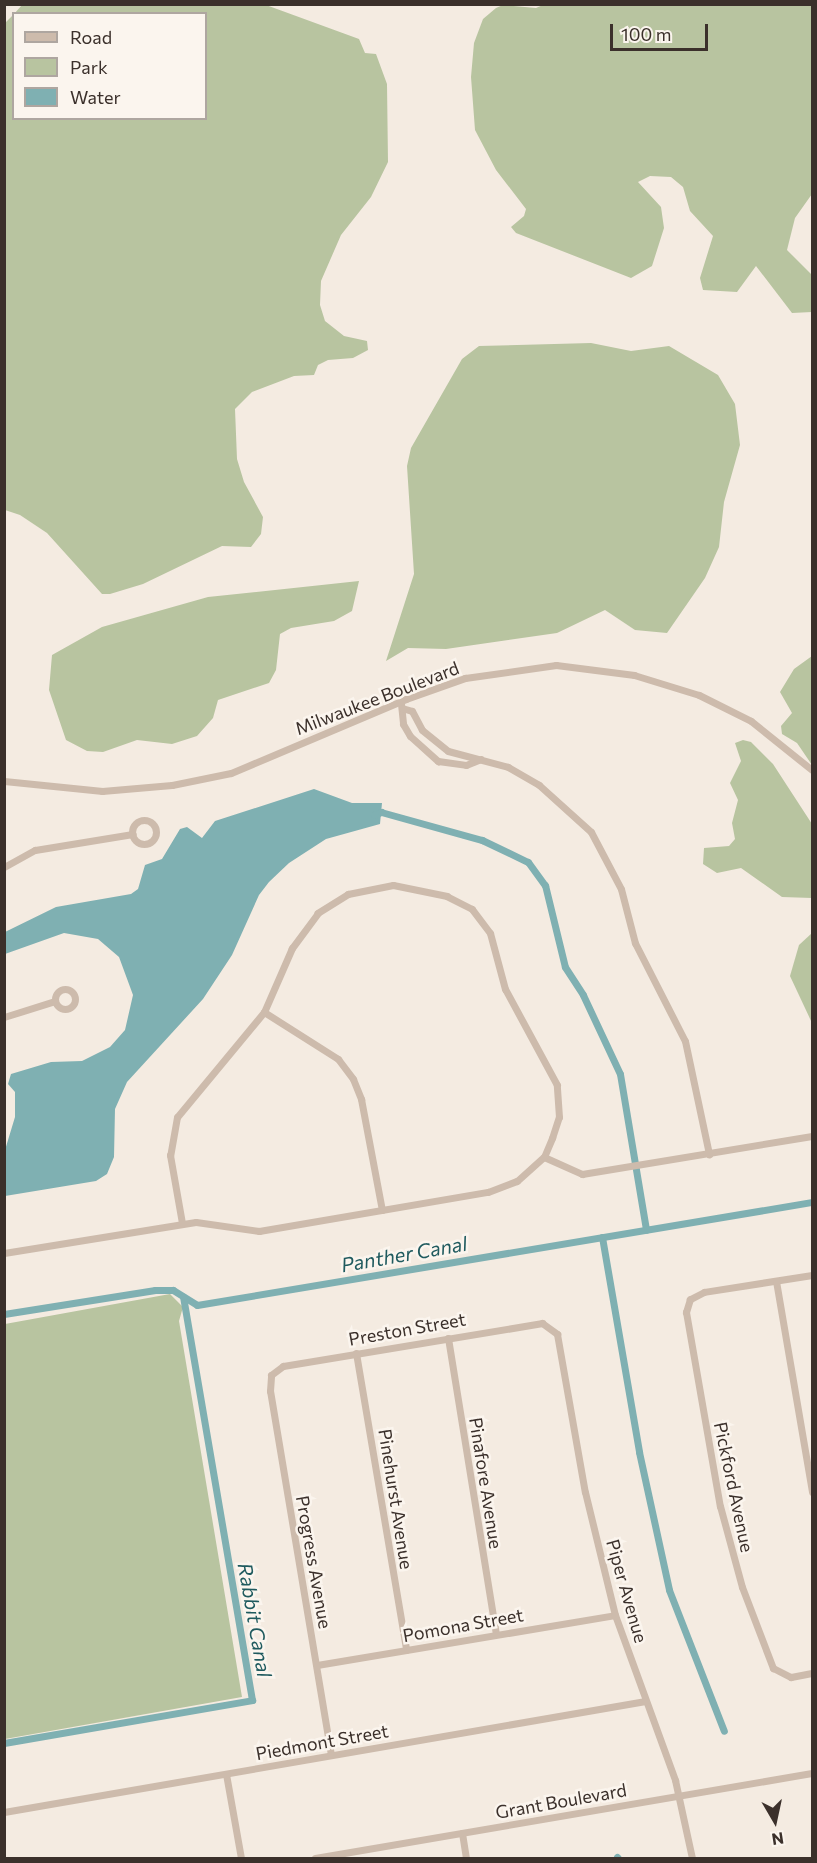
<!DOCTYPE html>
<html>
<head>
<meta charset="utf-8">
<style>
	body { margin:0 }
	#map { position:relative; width:817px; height:1863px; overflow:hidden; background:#f4ebe1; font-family:Commissioner,sans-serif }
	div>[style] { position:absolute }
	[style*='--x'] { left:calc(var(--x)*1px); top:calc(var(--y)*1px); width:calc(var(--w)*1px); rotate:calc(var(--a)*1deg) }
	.green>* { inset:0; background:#b8c4a0 }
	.water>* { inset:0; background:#7fb0b2 }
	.canal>* { height:7px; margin:-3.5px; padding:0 3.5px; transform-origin:3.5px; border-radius:3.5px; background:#7fb0b2 }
	.minor>* { height:7px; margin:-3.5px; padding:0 3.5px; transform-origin:3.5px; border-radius:3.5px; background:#cdbbac }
	.minor>.ring { margin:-3.5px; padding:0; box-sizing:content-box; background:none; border:7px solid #cdbbac; border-radius:50% }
	span { translate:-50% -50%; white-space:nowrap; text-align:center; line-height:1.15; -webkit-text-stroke:5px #fbf5ee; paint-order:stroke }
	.street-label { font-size:18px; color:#3b302b }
	.water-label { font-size:20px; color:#1f5a5e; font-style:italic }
	.frame { position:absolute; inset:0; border:6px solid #3b302b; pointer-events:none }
	.legend { position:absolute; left:12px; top:12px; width:195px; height:108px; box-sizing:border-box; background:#fbf5ee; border:2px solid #aea6a0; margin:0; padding:8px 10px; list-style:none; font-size:18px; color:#3b302b }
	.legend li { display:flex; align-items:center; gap:12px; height:30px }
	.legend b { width:30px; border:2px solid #aea6a0 }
	.north { position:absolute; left:745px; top:1791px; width:60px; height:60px; -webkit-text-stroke:4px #fbf5ee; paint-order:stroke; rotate:171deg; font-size:16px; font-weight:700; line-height:24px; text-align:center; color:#3b302b }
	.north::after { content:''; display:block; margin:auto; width:21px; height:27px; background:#3b302b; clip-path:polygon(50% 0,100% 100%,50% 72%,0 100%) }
	.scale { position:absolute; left:610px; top:24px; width:98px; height:27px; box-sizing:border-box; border:3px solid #3b302b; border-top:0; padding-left:8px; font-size:18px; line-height:21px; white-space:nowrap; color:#3b302b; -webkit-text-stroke:4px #fbf5ee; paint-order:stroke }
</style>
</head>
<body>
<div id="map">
	<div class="green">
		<div style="clip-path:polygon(22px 5px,266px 5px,359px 39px,365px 53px,376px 54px,387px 84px,388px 162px,371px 197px,341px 235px,321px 281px,320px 305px,325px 321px,344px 336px,367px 341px,368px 350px,353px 358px,328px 360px,318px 365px,314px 375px,294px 376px,252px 392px,235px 409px,237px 459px,244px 482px,263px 517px,261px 534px,251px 547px,222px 546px,143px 584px,110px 594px,102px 594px,47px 533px,20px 515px,5px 510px,5px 23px,14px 14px,14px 118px,206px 118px,206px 14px,14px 14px)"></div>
		<div style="clip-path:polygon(543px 5px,812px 5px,812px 194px,795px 218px,787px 250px,812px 275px,812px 312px,792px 313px,756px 266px,737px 292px,703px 290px,700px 278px,713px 236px,690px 211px,683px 187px,671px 177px,650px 176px,638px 182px,661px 207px,664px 228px,652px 266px,631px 278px,516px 233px,511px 227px,524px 216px,526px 209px,496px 170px,475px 130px,471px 77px,474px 43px,483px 19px,496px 8px,503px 5px,536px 8px)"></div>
		<div style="clip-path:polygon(591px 343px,631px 351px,669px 346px,718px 375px,735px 404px,740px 445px,724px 502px,719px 547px,705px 578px,667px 633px,635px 630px,605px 610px,557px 633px,446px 649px,408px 648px,386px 661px,414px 574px,407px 466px,411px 448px,462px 359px,479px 346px)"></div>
		<div style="clip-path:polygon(359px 581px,352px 611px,334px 621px,291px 628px,280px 634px,276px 670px,269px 683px,218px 700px,213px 718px,197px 736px,172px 744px,137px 740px,103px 752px,87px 751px,66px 740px,49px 690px,52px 655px,102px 627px,208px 597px)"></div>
		<div style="clip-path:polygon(812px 656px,812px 765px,797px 743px,782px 734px,781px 726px,792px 713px,780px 692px,794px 669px)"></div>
		<div style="clip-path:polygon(743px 740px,751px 742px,773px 764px,812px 824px,812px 898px,782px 897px,741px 868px,717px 873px,703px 864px,704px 848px,729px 846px,735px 839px,732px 823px,738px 800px,730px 783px,741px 761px,735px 743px)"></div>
		<div style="clip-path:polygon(812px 933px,812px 1023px,790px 976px,799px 945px)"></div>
		<div style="clip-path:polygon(170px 1294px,183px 1307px,179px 1321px,242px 1697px,5px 1739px,5px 1324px)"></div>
	</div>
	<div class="water">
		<div style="clip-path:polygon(314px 789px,352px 803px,382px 803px,380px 824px,326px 839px,289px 863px,269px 882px,259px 895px,232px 955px,203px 999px,127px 1082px,115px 1109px,114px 1157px,107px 1174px,96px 1181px,5px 1196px,5px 1150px,15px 1117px,15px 1092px,8px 1084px,11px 1074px,51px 1062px,82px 1061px,110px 1047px,125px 1030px,133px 995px,119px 957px,98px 939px,64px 933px,5px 954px,5px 932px,56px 907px,131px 894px,138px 889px,145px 865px,162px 859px,180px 829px,187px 827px,202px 838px,215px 821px)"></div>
	</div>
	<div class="canal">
		<div style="--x:374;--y:815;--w:8;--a:-23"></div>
		<div style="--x:381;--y:812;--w:105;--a:15.5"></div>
		<div style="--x:482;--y:840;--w:51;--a:25.6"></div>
		<div style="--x:528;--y:862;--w:29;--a:54"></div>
		<div style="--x:545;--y:885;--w:84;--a:76.3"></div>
		<div style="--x:565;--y:967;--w:33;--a:57"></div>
		<div style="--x:583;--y:995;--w:87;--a:64.9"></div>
		<div style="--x:620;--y:1074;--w:158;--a:80.5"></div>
		<div style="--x:602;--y:1237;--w:218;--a:80.2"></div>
		<div style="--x:639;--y:1452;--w:141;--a:77.7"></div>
		<div style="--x:669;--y:1590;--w:151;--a:68.7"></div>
		<div style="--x:4;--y:1314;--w:153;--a:-9"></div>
		<div style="--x:155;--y:1290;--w:18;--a:0"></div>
		<div style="--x:173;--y:1290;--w:28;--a:32"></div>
		<div style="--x:197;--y:1305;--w:624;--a:-9.51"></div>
		<div style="--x:4;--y:1743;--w:252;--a:-9.8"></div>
		<div style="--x:252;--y:1700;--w:409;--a:-99.7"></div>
		<div style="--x:617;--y:1857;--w:1;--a:45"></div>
	</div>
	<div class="minor">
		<div style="--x:401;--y:704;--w:20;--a:84"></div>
		<div style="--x:403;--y:724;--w:14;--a:60"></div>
		<div style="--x:410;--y:736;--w:38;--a:42"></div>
		<div style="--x:438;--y:761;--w:28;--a:8"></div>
		<div style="--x:466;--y:765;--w:16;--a:-22"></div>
		<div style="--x:402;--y:708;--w:10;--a:17"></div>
		<div style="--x:412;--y:711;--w:21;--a:62"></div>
		<div style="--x:422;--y:730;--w:33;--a:39"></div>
		<div style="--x:448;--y:751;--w:62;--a:14.9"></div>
		<div style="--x:508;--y:767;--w:36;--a:30"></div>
		<div style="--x:539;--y:785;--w:70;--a:42.1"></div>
		<div style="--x:591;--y:832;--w:64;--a:62.2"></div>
		<div style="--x:621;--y:889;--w:56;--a:75.5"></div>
		<div style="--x:635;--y:943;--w:110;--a:63"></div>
		<div style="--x:685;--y:1041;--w:116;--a:78"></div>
		<div style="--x:4;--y:781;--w:99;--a:5.8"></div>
		<div style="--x:102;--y:791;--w:70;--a:-4.9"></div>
		<div style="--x:172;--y:785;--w:60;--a:-11.5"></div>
		<div style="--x:231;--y:773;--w:190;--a:-22.9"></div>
		<div style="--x:406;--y:699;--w:63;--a:-19.6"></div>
		<div style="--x:465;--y:678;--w:92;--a:-8.1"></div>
		<div style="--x:556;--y:665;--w:79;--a:7.3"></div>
		<div style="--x:634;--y:675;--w:68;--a:17.1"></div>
		<div style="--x:699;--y:695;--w:58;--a:26.6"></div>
		<div style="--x:751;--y:721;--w:78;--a:38.8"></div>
		<div class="ring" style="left:132px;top:820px;width:17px;height:17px"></div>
		<div style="--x:4;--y:867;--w:35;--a:-29"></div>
		<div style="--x:35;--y:850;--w:99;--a:-9.3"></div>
		<div class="ring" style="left:55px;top:989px;width:13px;height:13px"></div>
		<div style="--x:264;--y:1012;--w:88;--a:32.4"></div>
		<div style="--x:338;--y:1059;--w:25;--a:53"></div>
		<div style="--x:353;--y:1079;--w:22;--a:68"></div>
		<div style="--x:361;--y:1099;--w:113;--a:79.3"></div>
		<div style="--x:4;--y:1017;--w:53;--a:-17.4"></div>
		<div style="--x:544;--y:1157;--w:42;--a:24.1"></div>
		<div style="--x:582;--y:1174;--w:233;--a:-9.4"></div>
		<div style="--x:4;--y:1253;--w:194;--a:-9.2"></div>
		<div style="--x:196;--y:1222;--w:64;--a:8.1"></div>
		<div style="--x:259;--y:1231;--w:232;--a:-9.7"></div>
		<div style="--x:488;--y:1192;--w:31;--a:-21"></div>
		<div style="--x:517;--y:1181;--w:36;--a:-42"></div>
		<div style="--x:544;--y:1157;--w:21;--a:-67"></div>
		<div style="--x:552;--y:1138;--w:22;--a:-72"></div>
		<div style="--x:559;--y:1117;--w:32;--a:-94"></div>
		<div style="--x:557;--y:1085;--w:109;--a:-118.4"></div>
		<div style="--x:505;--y:989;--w:58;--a:-105"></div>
		<div style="--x:490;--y:933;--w:30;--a:-127"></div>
		<div style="--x:472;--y:909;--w:28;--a:-153"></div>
		<div style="--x:447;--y:896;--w:55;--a:-168.5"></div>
		<div style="--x:393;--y:885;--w:46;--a:168.7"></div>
		<div style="--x:348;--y:894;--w:36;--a:148"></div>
		<div style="--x:318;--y:913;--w:44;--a:126.6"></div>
		<div style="--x:292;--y:948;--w:70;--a:113.6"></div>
		<div style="--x:264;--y:1012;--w:136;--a:129.6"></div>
		<div style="--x:177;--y:1117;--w:39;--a:100"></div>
		<div style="--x:170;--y:1155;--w:69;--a:80"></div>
		<div style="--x:812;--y:1275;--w:109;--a:171.1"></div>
		<div style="--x:704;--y:1292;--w:16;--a:153"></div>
		<div style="--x:690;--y:1299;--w:14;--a:107"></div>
		<div style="--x:686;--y:1312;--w:197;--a:80.1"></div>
		<div style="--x:720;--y:1506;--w:84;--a:74.8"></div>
		<div style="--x:742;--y:1587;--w:87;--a:69.1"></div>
		<div style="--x:773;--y:1668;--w:20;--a:27"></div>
		<div style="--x:791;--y:1677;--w:21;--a:-11"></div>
		<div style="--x:776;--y:1281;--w:214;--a:80.3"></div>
		<div style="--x:448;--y:1338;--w:300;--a:80.8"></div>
		<div style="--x:356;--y:1353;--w:301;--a:80.4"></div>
		<div style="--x:317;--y:1665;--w:302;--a:-9.5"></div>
		<div style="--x:331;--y:1755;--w:369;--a:-99.5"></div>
		<div style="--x:270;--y:1391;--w:16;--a:-86"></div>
		<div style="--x:271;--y:1375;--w:15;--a:-37"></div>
		<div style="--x:283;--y:1366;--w:263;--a:-9.4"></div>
		<div style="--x:542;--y:1323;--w:19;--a:36"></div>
		<div style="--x:557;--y:1334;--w:160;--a:80"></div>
		<div style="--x:585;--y:1492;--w:127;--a:76.3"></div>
		<div style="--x:615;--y:1615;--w:176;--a:70"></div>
		<div style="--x:675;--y:1780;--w:80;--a:77.7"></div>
		<div style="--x:226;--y:1774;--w:85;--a:79.9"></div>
		<div style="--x:4;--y:1812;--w:651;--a:-9.82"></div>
		<div style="--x:462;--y:1833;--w:25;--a:81"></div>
		<div style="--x:315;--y:1858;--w:504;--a:-9.71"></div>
	</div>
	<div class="street-label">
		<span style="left:377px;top:698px;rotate:-21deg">Milwaukee Boulevard</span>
		<span style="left:407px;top:1329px;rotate:-10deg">Preston Street</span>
		<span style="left:486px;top:1483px;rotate:81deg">Pinafore Avenue</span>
		<span style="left:734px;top:1487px;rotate:78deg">Pickford Avenue</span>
		<span style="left:396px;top:1499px;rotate:81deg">Pinehurst Avenue</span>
		<span style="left:314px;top:1562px;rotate:80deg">Progress Avenue</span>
		<span style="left:627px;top:1591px;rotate:74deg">Piper Avenue</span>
		<span style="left:463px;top:1625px;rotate:-10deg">Pomona Street</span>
		<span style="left:322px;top:1742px;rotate:-10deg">Piedmont Street</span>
		<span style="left:561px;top:1801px;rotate:-10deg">Grant Boulevard</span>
	</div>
	<div class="water-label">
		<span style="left:404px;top:1254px;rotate:-10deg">Panther Canal</span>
		<span style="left:255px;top:1620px;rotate:80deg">Rabbit Canal</span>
	</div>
	<div class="frame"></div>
	<ul class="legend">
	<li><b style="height:8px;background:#cdbbac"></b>Road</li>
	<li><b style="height:16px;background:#b8c4a0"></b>Park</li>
	<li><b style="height:16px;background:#7fb0b2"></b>Water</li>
	</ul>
	<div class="north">N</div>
	<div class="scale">100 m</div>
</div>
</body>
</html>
